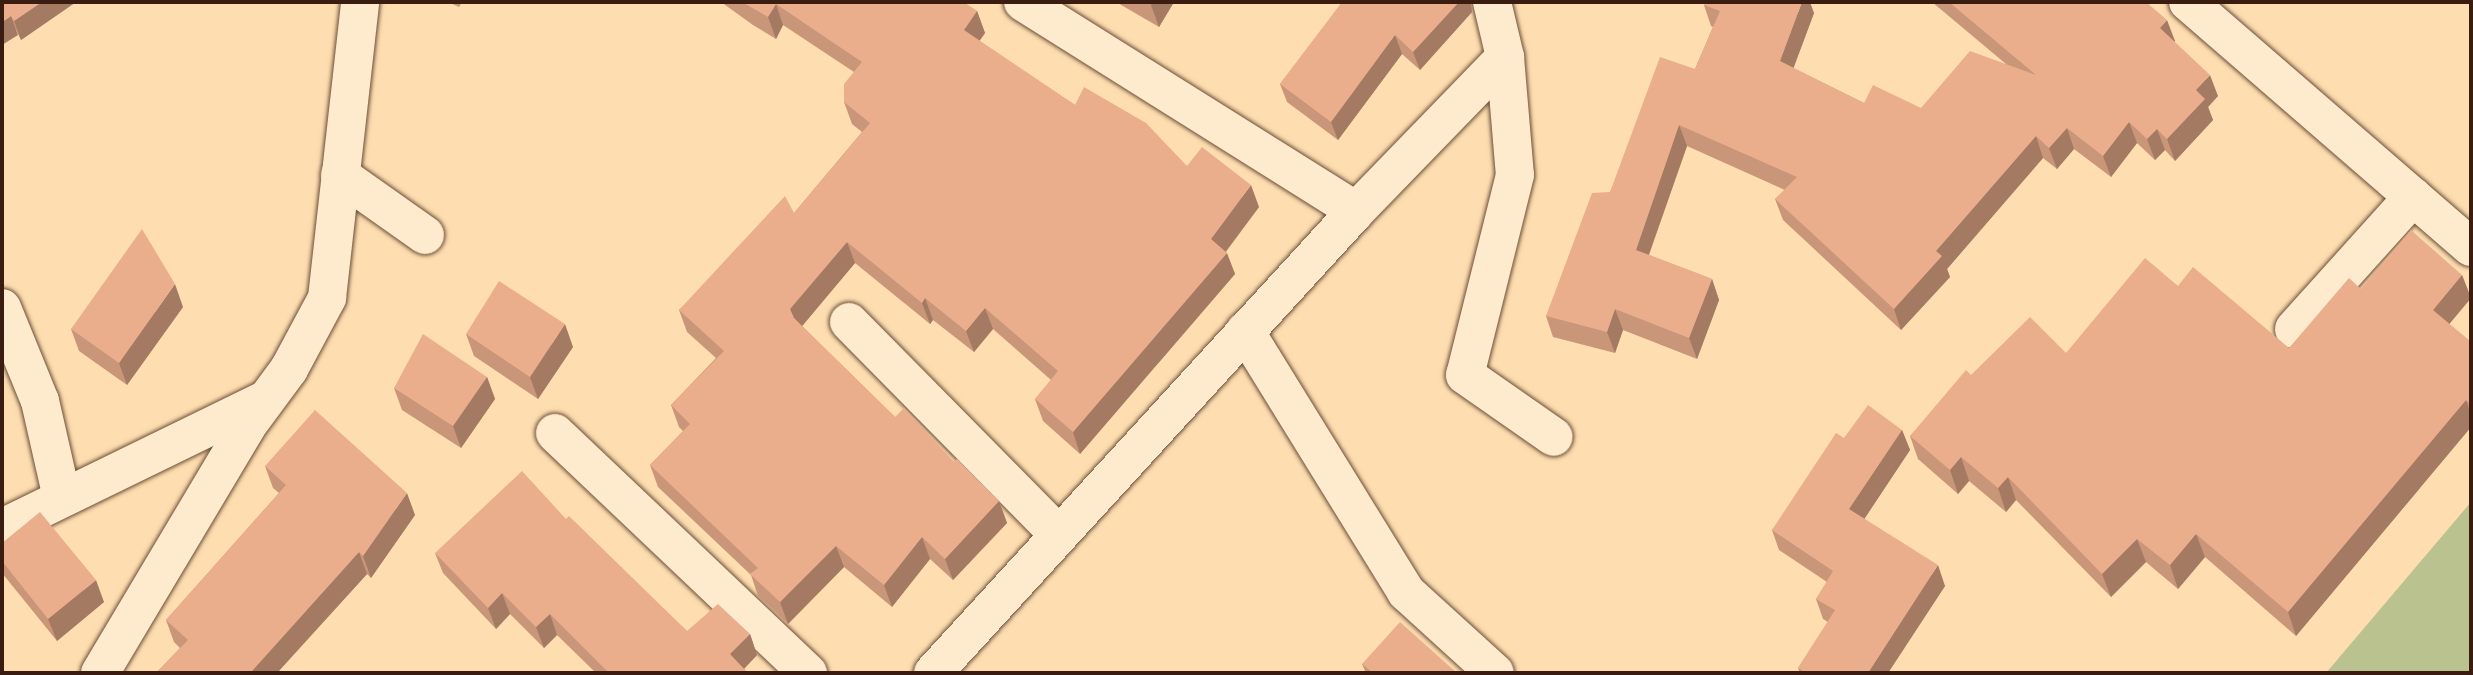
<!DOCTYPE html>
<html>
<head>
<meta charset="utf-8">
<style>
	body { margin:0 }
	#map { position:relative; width:2473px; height:675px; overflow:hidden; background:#fedeb0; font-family:"IM FELL French Canon",serif }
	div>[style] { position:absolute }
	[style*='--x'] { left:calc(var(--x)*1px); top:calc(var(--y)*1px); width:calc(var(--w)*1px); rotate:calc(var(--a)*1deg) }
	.green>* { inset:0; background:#bac28f }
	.roads { filter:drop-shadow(0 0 2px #6b4d38) drop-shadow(0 0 2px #6b4d38) }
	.minor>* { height:38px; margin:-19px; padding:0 19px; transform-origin:19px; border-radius:19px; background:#feeacc }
	.wall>* { inset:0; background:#c99679 }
	.shaded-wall>* { inset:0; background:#a47a63 }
	.building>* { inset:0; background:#eaae8d }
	span { translate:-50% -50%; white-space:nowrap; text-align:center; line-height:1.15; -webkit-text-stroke:5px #feeacc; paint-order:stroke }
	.frame { position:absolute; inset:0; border:4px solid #3a1d10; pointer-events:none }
</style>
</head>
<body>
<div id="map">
	<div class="green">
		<div style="clip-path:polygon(2471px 502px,2471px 673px,2326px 673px)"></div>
	</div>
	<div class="roads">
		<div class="minor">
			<div style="--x:1023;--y:2;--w:393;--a:32.1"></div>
			<div style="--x:1492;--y:2;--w:57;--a:76.7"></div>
			<div style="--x:1505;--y:57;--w:118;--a:85.2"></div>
			<div style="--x:1515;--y:175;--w:206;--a:104"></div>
			<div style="--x:1465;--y:375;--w:108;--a:34.9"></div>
			<div style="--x:2188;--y:2;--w:374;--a:40.9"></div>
			<div style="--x:340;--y:175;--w:104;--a:35.2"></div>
			<div style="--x:2;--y:308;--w:100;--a:67.8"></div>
			<div style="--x:40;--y:401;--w:99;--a:77.2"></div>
			<div style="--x:849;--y:322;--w:299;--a:45.4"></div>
			<div style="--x:2294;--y:329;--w:178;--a:-48"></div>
			<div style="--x:1245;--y:331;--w:307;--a:58.3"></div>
			<div style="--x:1406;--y:592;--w:120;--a:42.3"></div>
			<div style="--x:555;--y:433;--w:349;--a:43.5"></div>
			<div style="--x:2;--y:528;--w:292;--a:-26"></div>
			<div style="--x:100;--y:673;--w:287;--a:-59.2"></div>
			<div style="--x:247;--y:426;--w:71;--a:-53.6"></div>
			<div style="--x:289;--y:369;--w:81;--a:-61.8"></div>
			<div style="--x:327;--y:298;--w:298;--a:-83.6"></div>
			<div style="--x:933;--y:673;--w:626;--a:-47.52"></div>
			<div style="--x:1356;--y:211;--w:214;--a:-45.9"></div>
		</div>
	</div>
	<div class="wall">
		<div style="clip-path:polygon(2px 2px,76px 2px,21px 40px)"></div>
		<div style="clip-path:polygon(448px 2px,462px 2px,459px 7px)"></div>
		<div style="clip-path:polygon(721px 2px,963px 2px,977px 11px,985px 33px,979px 41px,1075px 105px,1187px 166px,1259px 207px,1226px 252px,1235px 274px,1080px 454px,1043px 421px,1035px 399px,1051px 380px,993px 329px,974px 352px,933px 320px,930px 324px,855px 263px,802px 326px,895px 417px,954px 462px,999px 501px,1007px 523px,953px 580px,930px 559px,892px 607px,844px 567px,788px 624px,758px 596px,751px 575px,658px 487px,650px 465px,683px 431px,679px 427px,671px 405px,716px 358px,687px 332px,679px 310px,794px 213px,862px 132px,852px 124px,844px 102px,854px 72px,783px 25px,776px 39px,753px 25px)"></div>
		<div style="clip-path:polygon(1116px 2px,1174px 2px,1159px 27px)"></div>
		<div style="clip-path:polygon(1339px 2px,1471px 2px,1472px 12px,1420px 70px,1402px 54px,1338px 140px,1287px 102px,1280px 84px,1341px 4px)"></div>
		<div style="clip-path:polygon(1932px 2px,2146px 2px,2175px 41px,2174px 42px,2218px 96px,2208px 107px,2213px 120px,2175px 161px,2165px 150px,2155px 160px,2137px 143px,2111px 177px,2074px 149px,2057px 169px,2043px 158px,1947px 269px,1950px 277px,1901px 330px,1783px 220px,1775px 199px,1785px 190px,1687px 146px,1649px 255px,1712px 279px,1719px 300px,1697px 359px,1623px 330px,1615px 353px,1553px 337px,1546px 316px,1610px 192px,1695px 69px,1713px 27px,1711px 26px,1704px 5px,1814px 13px,1793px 68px,1864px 103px,1921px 108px,2006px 64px)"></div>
		<div style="clip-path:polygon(2462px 275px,2471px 298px,2449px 324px,2471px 342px,2471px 427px,2296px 636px,2205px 557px,2178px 589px,2146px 562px,2111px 597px,2016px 500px,2006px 512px,1969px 481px,1958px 494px,1918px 459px,1910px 436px,1971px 375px,2066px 353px,2178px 286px,2289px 348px,2361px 289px)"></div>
		<div style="clip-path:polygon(183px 307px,127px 385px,79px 351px,71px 329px)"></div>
		<div style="clip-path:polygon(466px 334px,573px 347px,538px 399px,474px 356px)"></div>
		<div style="clip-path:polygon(487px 377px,495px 399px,461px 448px,402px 410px,394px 388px)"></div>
		<div style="clip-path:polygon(1902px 430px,1910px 450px,1864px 519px,1945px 586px,1888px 673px,1800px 673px,1798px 668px,1828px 622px,1823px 619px,1816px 599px,1827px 582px,1779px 550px,1772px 530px,1844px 438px)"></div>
		<div style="clip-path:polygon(265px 466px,415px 515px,371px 578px,367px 574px,277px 673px,159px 673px,158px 671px,180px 648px,174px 642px,166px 620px,279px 493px,273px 488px)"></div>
		<div style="clip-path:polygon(566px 519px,687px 631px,750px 634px,757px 655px,744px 669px,748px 673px,596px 673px,557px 635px,544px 648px,510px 614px,496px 629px,443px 573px,435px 553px)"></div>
		<div style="clip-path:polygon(2px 543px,104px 602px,57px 641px,2px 573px)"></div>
		<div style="clip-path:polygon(1362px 664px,1457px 673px,1366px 673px)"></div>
	</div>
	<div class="shaded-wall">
		<div style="clip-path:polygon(42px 2px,76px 2px,21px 40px,14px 21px)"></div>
		<div style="clip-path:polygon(1153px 2px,1174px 2px,1159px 27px,1151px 5px)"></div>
		<div style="clip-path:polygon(1459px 2px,1471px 2px,1472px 12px,1420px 70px,1413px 52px)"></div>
		<div style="clip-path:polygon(1802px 2px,1810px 2px,1814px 13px,1788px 83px,1780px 61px)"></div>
		<div style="clip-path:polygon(776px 4px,783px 25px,776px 39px,768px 17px)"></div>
		<div style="clip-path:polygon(977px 11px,985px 33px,972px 52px,964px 30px)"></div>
		<div style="clip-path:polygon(11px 16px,18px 35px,2px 45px,2px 22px)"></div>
		<div style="clip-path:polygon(2167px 20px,2175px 41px,2168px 49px,2160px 28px)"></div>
		<div style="clip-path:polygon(1395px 35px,1402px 54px,1338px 140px,1331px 122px)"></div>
		<div style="clip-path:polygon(2210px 75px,2218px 96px,2208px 107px,2213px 120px,2175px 161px,2167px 139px,2196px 90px)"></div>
		<div style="clip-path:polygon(2129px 122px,2137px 143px,2111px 177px,2103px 156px)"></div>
		<div style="clip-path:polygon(1679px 125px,1687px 146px,1643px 271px,1636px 250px)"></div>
		<div style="clip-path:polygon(2067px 128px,2074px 149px,2057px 169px,2049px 148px)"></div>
		<div style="clip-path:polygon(2157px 129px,2165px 150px,2155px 160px,2147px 139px)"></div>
		<div style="clip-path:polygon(2036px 136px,2043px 158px,1947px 269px,1950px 277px,1901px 330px,1894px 309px,1936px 251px)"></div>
		<div style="clip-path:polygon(1251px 185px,1259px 207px,1219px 260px,1211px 239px)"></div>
		<div style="clip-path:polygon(847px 242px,855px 263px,798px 331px,790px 309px)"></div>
		<div style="clip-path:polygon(1227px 253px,1235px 274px,1080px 454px,1073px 432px)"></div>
		<div style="clip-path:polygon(2462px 275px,2471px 298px,2441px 334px,2433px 310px)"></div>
		<div style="clip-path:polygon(1712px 279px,1719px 300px,1697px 359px,1689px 338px)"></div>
		<div style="clip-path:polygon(175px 284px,183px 307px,127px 385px,119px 363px)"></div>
		<div style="clip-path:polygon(925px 298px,933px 320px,930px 324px,922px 303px)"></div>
		<div style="clip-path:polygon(985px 308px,993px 329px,974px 352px,966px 331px)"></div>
		<div style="clip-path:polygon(1615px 309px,1623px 330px,1615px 353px,1607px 332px)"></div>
		<div style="clip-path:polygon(565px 324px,573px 347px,538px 399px,530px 377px)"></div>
		<div style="clip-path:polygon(487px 377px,495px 399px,461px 448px,453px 426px)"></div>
		<div style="clip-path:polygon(2466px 400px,2471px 414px,2471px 427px,2296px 636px,2288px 612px)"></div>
		<div style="clip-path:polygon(1902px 430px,1910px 450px,1857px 530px,1849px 509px)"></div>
		<div style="clip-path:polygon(1961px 457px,1969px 481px,1958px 494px,1950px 470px)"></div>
		<div style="clip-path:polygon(2008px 477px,2016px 500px,2006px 512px,1998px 488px)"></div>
		<div style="clip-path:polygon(407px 493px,415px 515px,371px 578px,363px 556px)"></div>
		<div style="clip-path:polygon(999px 501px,1007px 523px,953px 580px,945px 559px)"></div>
		<div style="clip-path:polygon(2196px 534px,2205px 557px,2178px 589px,2170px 565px)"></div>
		<div style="clip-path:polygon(922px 537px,930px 559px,892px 607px,884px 585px)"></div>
		<div style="clip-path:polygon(2137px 539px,2146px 562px,2111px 597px,2102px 574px)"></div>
		<div style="clip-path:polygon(836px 546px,844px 567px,788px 624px,780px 602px)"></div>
		<div style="clip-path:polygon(359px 552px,367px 574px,277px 673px,253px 673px,252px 671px)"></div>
		<div style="clip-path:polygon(1938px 565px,1945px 586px,1888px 673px,1868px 673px)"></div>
		<div style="clip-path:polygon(96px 580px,104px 602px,57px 641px,48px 619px)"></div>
		<div style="clip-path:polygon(502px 593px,510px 614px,496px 629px,488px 608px)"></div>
		<div style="clip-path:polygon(550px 614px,557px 635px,544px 648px,536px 627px)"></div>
		<div style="clip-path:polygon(750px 634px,757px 655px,740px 673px,730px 654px)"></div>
	</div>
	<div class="building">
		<div style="clip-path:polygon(2px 2px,42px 2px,14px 21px,11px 16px,2px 22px)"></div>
		<div style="clip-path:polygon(742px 2px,963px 2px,977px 11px,964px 30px,1075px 105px,1084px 87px,1146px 123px,1187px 166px,1202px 147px,1251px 185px,1211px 239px,1227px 253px,1073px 432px,1035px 399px,1058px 371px,985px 308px,966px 331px,925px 298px,922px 303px,847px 242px,790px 309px,794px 318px,895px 417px,904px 408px,954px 462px,957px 459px,999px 501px,945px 559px,922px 537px,884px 585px,836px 546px,780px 602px,750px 574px,758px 568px,650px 465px,690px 424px,671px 405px,724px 351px,679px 310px,785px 196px,794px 213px,870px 123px,844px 102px,844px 84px,862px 62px,776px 4px,768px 17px)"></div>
		<div style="clip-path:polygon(1342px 2px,1459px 2px,1413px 52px,1395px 35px,1331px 122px,1280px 84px)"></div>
		<div style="clip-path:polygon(1705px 2px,1802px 2px,1780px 61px,1864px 103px,1873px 85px,1921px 108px,1970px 51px,2036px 75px,1949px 2px,2146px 2px,2167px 20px,2160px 28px,2210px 75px,2196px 90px,2205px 99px,2167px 139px,2157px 129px,2147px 139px,2129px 122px,2103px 156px,2067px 128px,2049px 148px,2036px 136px,1936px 251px,1942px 256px,1894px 309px,1775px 199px,1797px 177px,1679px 125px,1636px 250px,1712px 279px,1689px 338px,1615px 309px,1607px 332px,1546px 316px,1592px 193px,1610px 192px,1660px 57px,1695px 69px,1720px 11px,1704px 5px)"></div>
		<div style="clip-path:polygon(142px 229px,175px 284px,119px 363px,71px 329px)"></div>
		<div style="clip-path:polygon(2411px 230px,2462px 275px,2433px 310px,2471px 342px,2471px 404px,2466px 400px,2288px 612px,2196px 534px,2170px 565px,2137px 539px,2102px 574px,2008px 477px,1998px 488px,1961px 457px,1950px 470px,1910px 436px,1966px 370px,1971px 375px,2030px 317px,2066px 353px,2145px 258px,2178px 286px,2193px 267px,2289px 348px,2349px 278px,2361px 289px)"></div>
		<div style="clip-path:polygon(499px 281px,565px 324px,530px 377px,466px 334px)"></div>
		<div style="clip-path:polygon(423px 334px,487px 377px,453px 426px,394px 388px)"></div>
		<div style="clip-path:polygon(1868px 405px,1902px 430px,1849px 509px,1938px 565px,1868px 673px,1806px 673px,1798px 668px,1835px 610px,1816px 599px,1833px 571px,1772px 530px,1836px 433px,1844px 438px)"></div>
		<div style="clip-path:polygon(315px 410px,407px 493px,363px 556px,359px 552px,252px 671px,254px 673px,161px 673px,158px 671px,188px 640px,166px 620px,286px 485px,265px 466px)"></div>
		<div style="clip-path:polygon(522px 471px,566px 519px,569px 516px,687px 631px,718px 604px,750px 634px,730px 654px,748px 673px,609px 673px,550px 614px,536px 627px,502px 593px,488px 608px,435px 553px)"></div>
		<div style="clip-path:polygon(40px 512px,96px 580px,48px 619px,2px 561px,2px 543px)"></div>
		<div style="clip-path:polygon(1400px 622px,1457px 673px,1373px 673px,1362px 664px)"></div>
	</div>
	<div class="frame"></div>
</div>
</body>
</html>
